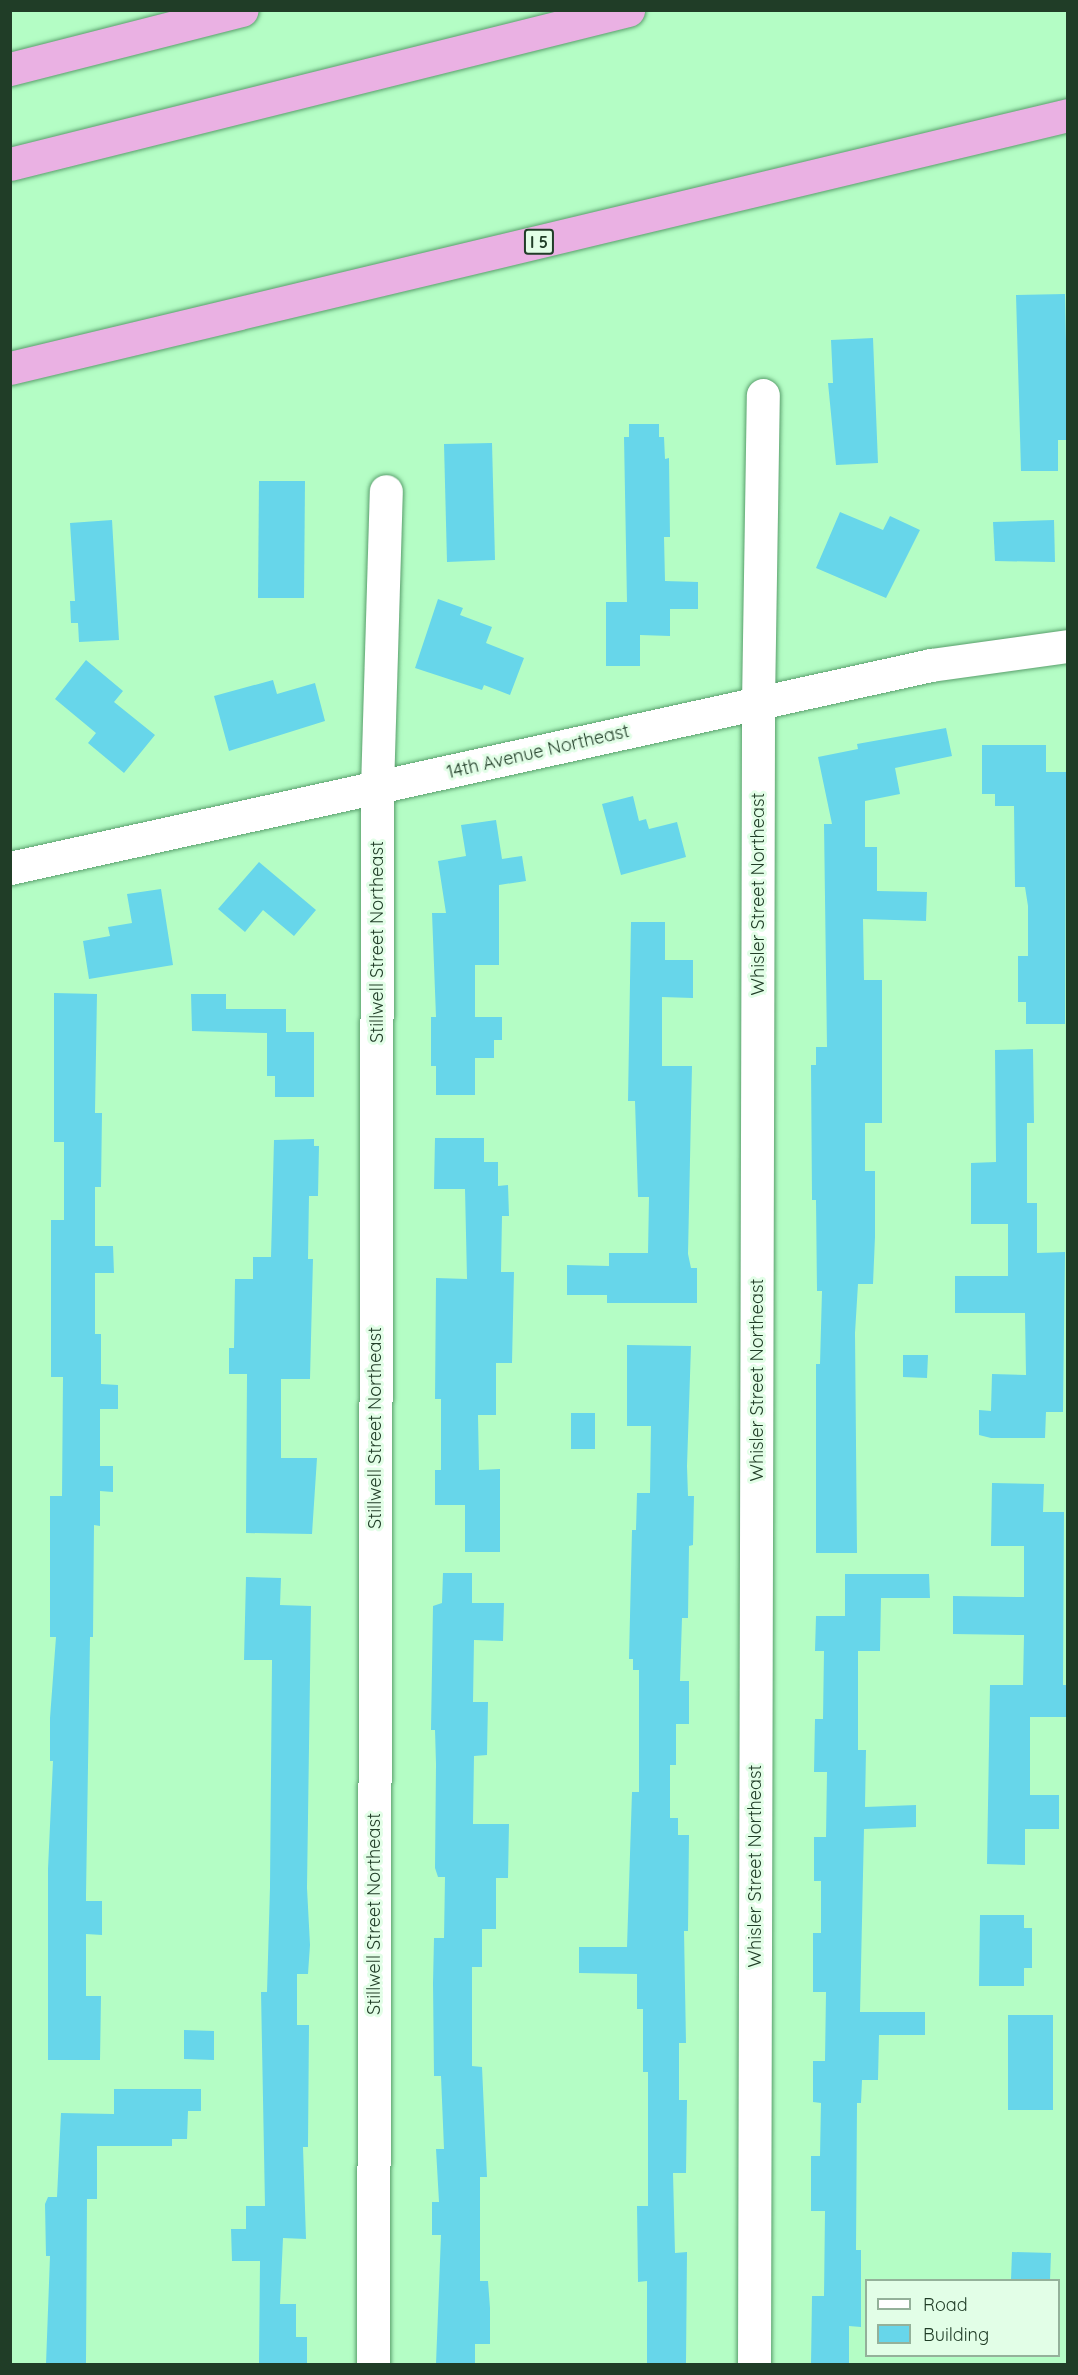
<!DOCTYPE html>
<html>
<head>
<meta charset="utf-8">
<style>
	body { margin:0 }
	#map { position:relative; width:1078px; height:2375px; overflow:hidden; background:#b4fdc5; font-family:Quicksand,sans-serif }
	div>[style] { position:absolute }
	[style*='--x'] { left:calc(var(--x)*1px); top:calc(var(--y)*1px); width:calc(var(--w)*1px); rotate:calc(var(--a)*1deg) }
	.building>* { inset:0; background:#67d6ea }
	.roads { filter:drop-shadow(0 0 2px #599f6c) drop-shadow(0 0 2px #599f6c) }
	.minor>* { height:33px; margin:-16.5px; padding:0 16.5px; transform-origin:16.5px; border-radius:16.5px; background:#fff }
	.highway>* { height:33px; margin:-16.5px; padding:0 16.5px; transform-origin:16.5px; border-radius:16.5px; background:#eab1e3 }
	span { translate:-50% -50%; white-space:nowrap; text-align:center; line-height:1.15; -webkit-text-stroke:6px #e2fee7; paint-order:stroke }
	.shield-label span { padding:2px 4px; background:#e2fee7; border:2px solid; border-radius:4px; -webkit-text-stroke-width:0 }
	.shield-label { font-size:16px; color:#203d27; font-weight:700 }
	.street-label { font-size:18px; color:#203d27 }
	.frame { position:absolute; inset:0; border:12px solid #203d27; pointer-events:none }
	.legend { position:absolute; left:865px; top:2279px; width:195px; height:78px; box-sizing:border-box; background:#e2fee7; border:2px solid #94b19a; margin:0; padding:8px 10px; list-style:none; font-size:18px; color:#203d27 }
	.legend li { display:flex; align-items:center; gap:12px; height:30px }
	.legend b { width:30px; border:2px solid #94b19a }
</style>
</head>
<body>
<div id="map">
	<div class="building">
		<div style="clip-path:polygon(1065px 294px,1068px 440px,1058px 440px,1058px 471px,1021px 471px,1016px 295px)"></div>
		<div style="clip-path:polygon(873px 338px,878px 463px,836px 465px,828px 383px,833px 383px,831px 340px)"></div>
		<div style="clip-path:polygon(629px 424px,659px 424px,659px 437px,664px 437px,665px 459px,669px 458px,670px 537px,664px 537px,665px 581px,698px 582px,698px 609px,670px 609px,670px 636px,640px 635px,640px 666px,606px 666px,606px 602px,627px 602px,624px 437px,629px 437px)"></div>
		<div style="clip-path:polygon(492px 443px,495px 560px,447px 562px,444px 444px)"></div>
		<div style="clip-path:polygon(259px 481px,305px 481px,304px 598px,258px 598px)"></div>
		<div style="clip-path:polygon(840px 512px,883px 530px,890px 516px,920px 530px,886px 598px,816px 568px)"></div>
		<div style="clip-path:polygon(112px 520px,119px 640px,79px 642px,78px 623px,71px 623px,70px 601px,75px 601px,70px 523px)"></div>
		<div style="clip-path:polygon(1054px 520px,1055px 562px,995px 561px,993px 522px)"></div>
		<div style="clip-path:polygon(438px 599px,463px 608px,460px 615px,492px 627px,486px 643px,524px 658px,510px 695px,484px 685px,482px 690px,415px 668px)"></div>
		<div style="clip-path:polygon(86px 660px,123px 691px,114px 702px,155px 735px,124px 773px,88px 743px,96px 733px,55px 699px)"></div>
		<div style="clip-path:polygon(273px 680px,277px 694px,315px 683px,325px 721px,229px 751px,214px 696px)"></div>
		<div style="clip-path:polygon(946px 728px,952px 756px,895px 768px,900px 794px,865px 801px,865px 847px,877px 847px,877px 891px,927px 892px,926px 921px,863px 919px,864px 980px,882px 980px,882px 1123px,865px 1123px,865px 1171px,875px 1171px,875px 1237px,873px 1284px,858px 1284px,855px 1333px,857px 1553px,816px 1553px,816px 1364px,820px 1364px,822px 1291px,817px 1291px,816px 1200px,812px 1200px,811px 1065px,816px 1065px,816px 1047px,827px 1047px,824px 824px,832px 824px,818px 757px,858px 749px,857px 744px)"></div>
		<div style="clip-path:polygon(982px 745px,1046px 745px,1046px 772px,1066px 772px,1065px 1024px,1026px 1024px,1026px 1002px,1018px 1002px,1018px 956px,1028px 956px,1028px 906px,1025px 887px,1015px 887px,1014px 806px,995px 806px,995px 794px,982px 794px)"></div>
		<div style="clip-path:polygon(633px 796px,639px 821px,646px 819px,649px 829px,677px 822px,686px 857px,621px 875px,602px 804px)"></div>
		<div style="clip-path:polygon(496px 820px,502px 859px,522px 856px,526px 881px,499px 885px,499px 965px,475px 965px,475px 1017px,502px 1017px,502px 1040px,494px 1040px,494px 1058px,475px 1058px,475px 1095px,436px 1095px,436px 1066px,431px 1066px,431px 1017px,436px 1017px,432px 913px,446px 913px,438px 861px,466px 856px,461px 825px)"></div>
		<div style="clip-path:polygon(259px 862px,316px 910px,294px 936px,263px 910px,245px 932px,218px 909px)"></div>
		<div style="clip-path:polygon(161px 889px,173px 965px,89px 979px,83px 941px,110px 936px,108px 927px,132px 923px,127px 894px)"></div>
		<div style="clip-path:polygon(631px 922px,665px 922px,665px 960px,693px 960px,693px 998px,662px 997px,662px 1066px,692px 1066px,688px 1254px,691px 1268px,697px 1268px,697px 1303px,607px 1303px,607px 1295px,567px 1295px,567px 1265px,609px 1266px,609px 1253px,648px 1253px,649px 1197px,638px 1197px,635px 1101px,628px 1101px)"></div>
		<div style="clip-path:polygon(54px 993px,97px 994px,95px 1113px,102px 1113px,101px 1187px,95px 1187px,95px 1246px,113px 1246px,114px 1273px,95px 1273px,95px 1334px,101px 1334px,101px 1384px,118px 1385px,118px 1409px,100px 1409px,100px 1466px,113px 1466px,113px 1492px,100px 1491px,100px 1526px,94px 1525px,93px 1637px,90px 1637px,86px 1896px,86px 1901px,102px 1901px,102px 1935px,86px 1934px,86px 1996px,101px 1996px,100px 2060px,48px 2060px,48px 1869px,53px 1761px,50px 1761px,50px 1718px,56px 1637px,50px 1637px,50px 1496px,62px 1496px,63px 1377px,51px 1377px,51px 1220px,64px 1220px,64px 1142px,54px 1142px)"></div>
		<div style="clip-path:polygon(191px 994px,226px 994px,226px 1009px,286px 1009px,286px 1032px,314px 1032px,314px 1097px,275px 1097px,275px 1076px,267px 1076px,267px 1033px,192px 1031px)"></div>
		<div style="clip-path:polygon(1033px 1049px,1034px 1123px,1027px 1123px,1027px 1203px,1037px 1203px,1037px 1253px,1065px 1252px,1063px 1412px,1046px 1412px,1045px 1438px,991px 1438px,979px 1435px,979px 1410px,991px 1411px,992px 1374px,1026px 1375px,1025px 1313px,955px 1313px,955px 1276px,1008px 1276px,1008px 1224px,971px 1224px,971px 1163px,996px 1162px,995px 1050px)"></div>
		<div style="clip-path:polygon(435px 1138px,484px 1138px,484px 1162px,498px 1162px,498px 1186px,508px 1185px,509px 1216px,502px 1216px,501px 1272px,514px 1272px,512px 1363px,496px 1363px,496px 1415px,478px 1415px,479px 1470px,500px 1469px,500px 1552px,465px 1552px,465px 1505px,435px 1505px,435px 1470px,441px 1470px,441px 1399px,435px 1399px,436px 1278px,467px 1279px,465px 1189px,434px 1189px)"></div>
		<div style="clip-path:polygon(314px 1139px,314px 1146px,319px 1146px,318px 1196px,309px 1196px,308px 1259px,313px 1259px,310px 1379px,281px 1379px,281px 1458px,317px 1458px,312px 1534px,246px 1533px,247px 1374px,229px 1374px,229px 1348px,234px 1348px,235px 1279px,253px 1279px,253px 1257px,271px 1257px,274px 1140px)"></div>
		<div style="clip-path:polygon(627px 1345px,691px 1346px,687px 1466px,688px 1496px,694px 1496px,693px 1545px,689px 1546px,688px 1618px,682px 1618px,680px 1681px,689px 1681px,689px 1724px,676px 1724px,676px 1765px,670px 1765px,670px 1818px,678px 1818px,678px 1835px,689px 1835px,688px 1931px,684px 1931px,686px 2043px,679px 2043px,679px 2100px,687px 2100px,686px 2173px,673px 2173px,675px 2253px,687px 2252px,686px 2364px,647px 2364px,647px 2281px,638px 2282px,637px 2206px,648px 2206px,648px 2072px,643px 2072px,643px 2009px,637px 2009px,637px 1974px,579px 1973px,579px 1947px,627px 1947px,632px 1792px,639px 1792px,639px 1670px,633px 1670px,633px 1659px,629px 1659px,632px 1530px,636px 1530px,637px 1493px,650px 1493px,651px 1426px,627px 1426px)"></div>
		<div style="clip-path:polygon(903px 1355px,928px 1355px,927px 1378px,903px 1377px)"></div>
		<div style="clip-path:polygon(571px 1413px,595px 1413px,595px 1449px,571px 1449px)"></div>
		<div style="clip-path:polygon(992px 1483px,1044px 1484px,1043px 1512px,1064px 1512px,1063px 1685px,1068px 1685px,1068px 1717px,1030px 1717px,1030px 1795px,1059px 1795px,1059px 1829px,1025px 1829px,1025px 1865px,987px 1864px,990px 1685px,1023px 1685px,1024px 1635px,953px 1634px,953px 1596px,1024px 1597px,1024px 1546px,991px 1546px)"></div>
		<div style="clip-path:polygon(443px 1573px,472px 1573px,472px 1603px,504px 1603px,503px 1641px,474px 1640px,473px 1702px,488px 1702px,487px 1755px,474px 1756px,473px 1824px,509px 1824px,508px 1878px,496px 1878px,496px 1929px,482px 1929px,482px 1967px,472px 1967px,472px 2066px,482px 2067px,487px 2177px,480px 2177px,480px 2281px,488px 2281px,490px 2308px,490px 2344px,475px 2344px,475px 2364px,436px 2364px,441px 2235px,432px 2235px,432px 2202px,439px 2202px,436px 2149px,444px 2149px,441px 2076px,434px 2076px,433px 1983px,434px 1938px,444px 1938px,445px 1877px,438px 1877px,435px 1868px,436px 1764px,435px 1730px,431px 1730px,433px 1606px,442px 1603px)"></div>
		<div style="clip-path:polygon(845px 1574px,929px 1574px,930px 1598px,881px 1598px,880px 1651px,858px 1651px,858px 1750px,866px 1750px,865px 1807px,916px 1805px,916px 1827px,864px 1829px,860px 2012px,925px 2012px,925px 2035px,879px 2035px,878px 2080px,862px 2080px,861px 2103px,857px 2103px,856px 2250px,861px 2250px,861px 2327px,849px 2326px,849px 2364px,811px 2364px,812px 2296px,824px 2296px,825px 2211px,811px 2211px,811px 2156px,820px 2156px,821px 2103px,813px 2102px,813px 2061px,825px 2061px,826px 1992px,813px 1992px,813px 1933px,821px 1933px,821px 1881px,814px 1881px,814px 1837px,826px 1837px,827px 1772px,814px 1772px,815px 1719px,823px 1719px,824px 1651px,815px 1651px,816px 1616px,845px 1616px)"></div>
		<div style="clip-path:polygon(246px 1577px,281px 1578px,280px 1605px,311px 1606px,307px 1888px,310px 1945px,308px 1974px,297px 1974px,297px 2025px,309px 2025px,308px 2147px,303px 2147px,306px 2239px,283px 2238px,280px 2304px,296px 2304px,296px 2337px,307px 2337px,307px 2364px,259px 2364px,260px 2261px,232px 2261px,231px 2229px,246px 2229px,246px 2206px,265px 2206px,261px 1992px,267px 1992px,270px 1887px,272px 1660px,244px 1660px)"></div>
		<div style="clip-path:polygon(980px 1915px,1024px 1915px,1024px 1928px,1032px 1928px,1032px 1968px,1024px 1968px,1024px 1986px,979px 1986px)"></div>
		<div style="clip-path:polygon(1008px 2015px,1053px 2015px,1053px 2110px,1008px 2110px)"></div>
		<div style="clip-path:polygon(184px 2030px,214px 2031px,214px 2060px,184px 2059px)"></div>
		<div style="clip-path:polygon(114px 2089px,201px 2089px,201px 2111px,188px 2111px,187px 2139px,172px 2139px,172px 2146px,97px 2146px,97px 2199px,87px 2199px,86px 2364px,46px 2364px,50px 2256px,46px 2256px,45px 2204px,48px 2197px,57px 2197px,61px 2113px,114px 2114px)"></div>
		<div style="clip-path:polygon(1012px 2252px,1051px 2253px,1050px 2280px,1011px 2280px)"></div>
	</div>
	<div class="roads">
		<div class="minor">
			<div style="--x:10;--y:868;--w:943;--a:-12.43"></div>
			<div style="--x:931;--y:665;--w:138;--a:-7.9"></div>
			<div style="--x:373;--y:2364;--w:1576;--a:-89.85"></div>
			<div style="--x:377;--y:788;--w:297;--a:-88.3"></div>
			<div style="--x:754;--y:2364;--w:1661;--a:-89.86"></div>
			<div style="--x:758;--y:703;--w:308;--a:-89.1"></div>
		</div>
		<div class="highway">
			<div style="--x:10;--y:69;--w:239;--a:-14.3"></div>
			<div style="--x:10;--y:164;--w:637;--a:-13.99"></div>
			<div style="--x:10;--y:368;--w:1088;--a:-13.45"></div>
		</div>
	</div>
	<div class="shield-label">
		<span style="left:539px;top:242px">I 5</span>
	</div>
	<div class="street-label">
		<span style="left:538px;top:752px;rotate:-13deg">14th Avenue Northeast</span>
		<span style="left:758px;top:894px;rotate:-90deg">Whisler Street Northeast</span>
		<span style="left:377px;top:942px;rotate:-90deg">Stillwell Street Northeast</span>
		<span style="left:757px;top:1380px;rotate:-90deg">Whisler Street Northeast</span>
		<span style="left:375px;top:1428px;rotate:-90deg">Stillwell Street Northeast</span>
		<span style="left:755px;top:1866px;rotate:-90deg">Whisler Street Northeast</span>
		<span style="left:374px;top:1914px;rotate:-90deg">Stillwell Street Northeast</span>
	</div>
	<div class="frame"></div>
	<ul class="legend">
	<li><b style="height:8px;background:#fff"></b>Road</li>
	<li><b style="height:16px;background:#67d6ea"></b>Building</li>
	</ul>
</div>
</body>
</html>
